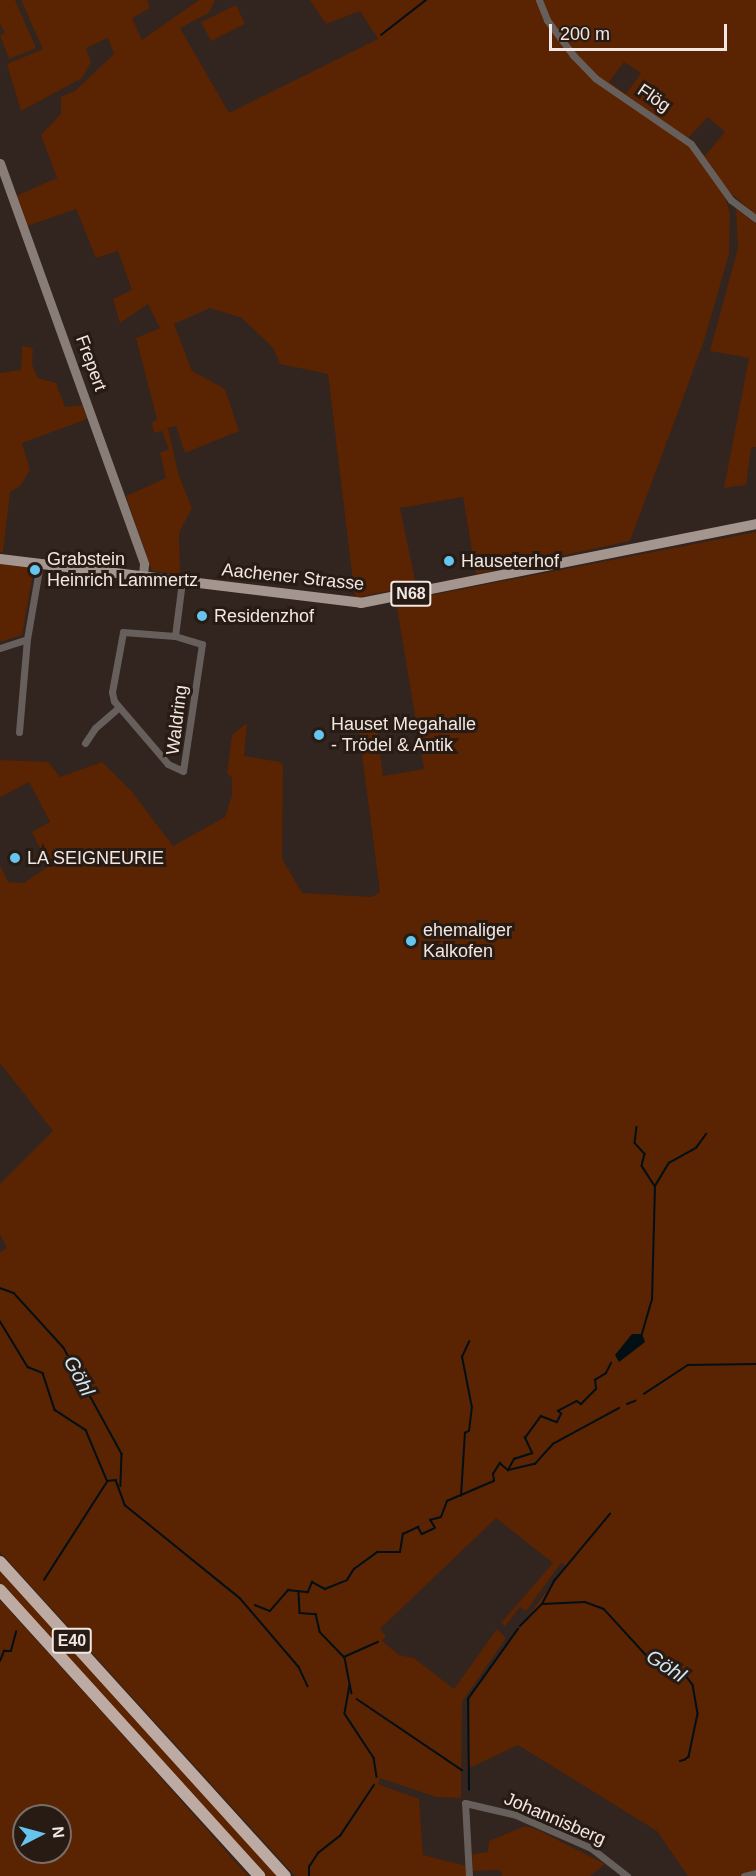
<!DOCTYPE html>
<html>
<head>
<meta charset="utf-8">
<style>
	body { margin:0 }
	#map { position:relative; width:756px; height:1876px; overflow:hidden; background:#32241e; font-family:Arial,sans-serif }
	div>[style] { position:absolute }
	[style*='--x'] { left:calc(var(--x)*1px); top:calc(var(--y)*1px); width:calc(var(--w)*1px); rotate:calc(var(--a)*1deg) }
	.green>* { inset:0; background:#5a2301 }
	.water>* { inset:0; background:#020f15 }
	.stream>* { height:1.5px; margin:-0.75px; padding:0 0.75px; transform-origin:0.75px; border-radius:0.75px; background:#020f15 }
	.street>* { height:7px; margin:-3.5px; padding:0 3.5px; transform-origin:3.5px; border-radius:3.5px; background:#665f5b }
	.secondary>* { height:9px; margin:-4.5px; padding:0 4.5px; transform-origin:4.5px; border-radius:4.5px; background:#897d78 }
	.primary>* { height:10px; margin:-5px; padding:0 5px; transform-origin:5px; border-radius:5px; background:#a4958e }
	.highway>* { height:12px; margin:-6px; padding:0 6px; transform-origin:6px; border-radius:6px; background:#bdaaa2 }
	.dots>* { width:16px; height:16px; translate:-50% -50%; box-sizing:border-box; border:3px solid #281b14; border-radius:50% }
	span { translate:-50% -50%; white-space:nowrap; text-align:center; line-height:1.15; -webkit-text-stroke:6px #281b14; paint-order:stroke }
	.shield-label span { padding:2px 4px; background:#281b14; border:2px solid; border-radius:4px; -webkit-text-stroke-width:0 }
	.shield-label { font-size:16px; color:#f1e7e3; font-weight:700 }
	.street-label { font-size:18px; color:#f1e7e3 }
	.poi-label { font-size:18px; color:#f1e7e3 }
	.left { translate:0 -50%; text-align:left }
	.water-label { font-size:20px; color:#cfe8f5; font-style:italic }
	.north { position:absolute; left:12px; top:1804px; width:60px; height:60px; box-sizing:border-box; background:#281b14; border:2px solid #786d67; border-radius:50%; rotate:84deg; font-size:16px; font-weight:700; line-height:24px; text-align:center; color:#f1e7e3 }
	.north::after { content:''; display:block; margin:auto; width:21px; height:27px; background:#65c5ef; clip-path:polygon(50% 0,100% 100%,50% 72%,0 100%) }
	.scale { position:absolute; left:549px; top:24px; width:178px; height:27px; box-sizing:border-box; border:3px solid #f1e7e3; border-top:0; padding-left:8px; font-size:18px; line-height:21px; white-space:nowrap; color:#f1e7e3; -webkit-text-stroke:4px #281b14; paint-order:stroke }
</style>
</head>
<body>
<div id="map">
	<div class="green">
		<div style="clip-path:polygon(0 0,15px 0,36px 48px,9px 59px,0 35px,5px 33px,0 23px)"></div>
		<div style="clip-path:polygon(evenodd,21px 0,147px 0,150px 8px,132px 18px,142px 40px,199px 0,215px 0,209px 13px,180px 28px,229px 113px,378px 39px,360px 11px,326px 24px,310px 0,756px 0,756px 215px,727px 190px,724px 194px,730px 214px,729px 254px,703px 344px,630px 541px,476px 574px,463px 497px,400px 508px,416px 585px,355px 598px,328px 374px,280px 364px,273px 348px,242px 318px,210px 308px,174px 324px,192px 371px,225px 389px,239px 431px,185px 453px,176px 426px,168px 428px,178px 473px,192px 508px,179px 533px,180px 574px,152px 571px,126px 496px,166px 478px,160px 453px,169px 449px,162px 431px,154px 433px,152px 423px,157px 419px,136px 338px,160px 328px,148px 304px,120px 323px,113px 299px,132px 290px,118px 251px,96px 258px,76px 209px,27px 226px,16px 196px,57px 178px,41px 135px,61px 114px,61px 97px,75px 91px,114px 54px,108px 38px,86px 48px,91px 62px,82px 78px,21px 111px,7px 64px,43px 49px,21px 0,624px 62px,641px 73px,626px 94px,609px 82px,624px 62px,21px 0,708px 117px,725px 132px,705px 156px,687px 139px,708px 117px)"></div>
		<div style="clip-path:polygon(236px 5px,245px 24px,211px 41px,201px 22px)"></div>
		<div style="clip-path:polygon(736px 209px,756px 224px,756px 447px,751px 448px,746px 485px,724px 488px,749px 358px,710px 351px,738px 248px)"></div>
		<div style="clip-path:polygon(22px 346px,33px 348px,32px 365px,38px 378px,56px 383px,65px 407px,82px 405px,87px 419px,22px 443px,30px 470px,20px 486px,10px 492px,3px 552px,0 552px,0 373px,21px 370px)"></div>
		<div style="clip-path:polygon(756px 532px,756px 1870px,741px 1876px,688px 1876px,657px 1831px,518px 1745px,467px 1769px,470px 1696px,565px 1566px,561px 1563px,526px 1611px,520px 1607px,505px 1626px,501px 1623px,553px 1563px,496px 1518px,380px 1629px,386px 1635px,382px 1641px,399px 1655px,414px 1658px,454px 1689px,497px 1629px,506px 1638px,462px 1702px,461px 1798px,436px 1797px,380px 1778px,378px 1784px,419px 1799px,423px 1855px,466px 1866px,466px 1876px,295px 1876px,0 1552px,0 1252px,7px 1248px,0 1234px,0 1184px,53px 1131px,0 1063px,0 865px,8px 882px,24px 883px,49px 866px,32px 832px,50px 822px,29px 782px,0 797px,0 760px,48px 762px,60px 777px,102px 762px,132px 792px,173px 846px,225px 817px,232px 795px,232px 777px,227px 774px,232px 735px,247px 723px,244px 756px,280px 762px,283px 766px,282px 859px,302px 893px,372px 897px,380px 892px,361px 747px,359px 728px,365px 719px,376px 722px,383px 776px,424px 769px,396px 602px)"></div>
		<div style="clip-path:polygon(0 564px,34px 568px,22px 635px,0 642px)"></div>
		<div style="clip-path:polygon(0 1567px,280px 1876px,263px 1876px,0 1585px)"></div>
		<div style="clip-path:polygon(evenodd,0 1600px,121px 1733px,248px 1876px,0 1876px,0 1600px,24px 1816px,60px 1816px,60px 1852px,24px 1852px,24px 1816px)"></div>
		<div style="clip-path:polygon(525px 1826px,538px 1830px,605px 1864px,590px 1876px,502px 1876px,500px 1870px,473px 1871px,472px 1854px,488px 1852px,489px 1841px)"></div>
	</div>
	<div class="water">
		<div style="clip-path:polygon(632px 1334px,642px 1334px,645px 1342px,619px 1362px,615px 1355px)"></div>
	</div>
	<div class="stream">
		<div style="--x:381;--y:35;--w:57;--a:-37.9"></div>
		<div style="--x:637;--y:1127;--w:16;--a:97"></div>
		<div style="--x:635;--y:1143;--w:15;--a:48"></div>
		<div style="--x:645;--y:1154;--w:12;--a:104"></div>
		<div style="--x:642;--y:1166;--w:24;--a:57"></div>
		<div style="--x:0;--y:1288;--w:15;--a:20"></div>
		<div style="--x:14;--y:1293;--w:74;--a:47.7"></div>
		<div style="--x:64;--y:1348;--w:121;--a:61.3"></div>
		<div style="--x:122;--y:1454;--w:32;--a:92"></div>
		<div style="--x:0;--y:1321;--w:54;--a:58.7"></div>
		<div style="--x:28;--y:1367;--w:16;--a:22"></div>
		<div style="--x:43;--y:1373;--w:39;--a:72"></div>
		<div style="--x:55;--y:1410;--w:37;--a:33"></div>
		<div style="--x:86;--y:1430;--w:54;--a:67.2"></div>
		<div style="--x:642;--y:1334;--w:35;--a:-74"></div>
		<div style="--x:652;--y:1300;--w:114;--a:-88.5"></div>
		<div style="--x:655;--y:1186;--w:27;--a:-59"></div>
		<div style="--x:669;--y:1163;--w:31;--a:-29"></div>
		<div style="--x:696;--y:1148;--w:17;--a:-54"></div>
		<div style="--x:644;--y:1394;--w:53;--a:-33.4"></div>
		<div style="--x:688;--y:1365;--w:68;--a:-0.8"></div>
		<div style="--x:627;--y:1404;--w:9;--a:-21"></div>
		<div style="--x:508;--y:1470;--w:28;--a:-13"></div>
		<div style="--x:535;--y:1464;--w:27;--a:-48"></div>
		<div style="--x:553;--y:1444;--w:75;--a:-28.6"></div>
		<div style="--x:107;--y:1481;--w:9;--a:-6"></div>
		<div style="--x:116;--y:1480;--w:27;--a:70"></div>
		<div style="--x:125;--y:1505;--w:148;--a:39"></div>
		<div style="--x:240;--y:1598;--w:91;--a:49.5"></div>
		<div style="--x:299;--y:1667;--w:21;--a:65"></div>
		<div style="--x:461;--y:1496;--w:63;--a:-86.4"></div>
		<div style="--x:465;--y:1433;--w:4;--a:-27"></div>
		<div style="--x:469;--y:1431;--w:23;--a:-83"></div>
		<div style="--x:472;--y:1408;--w:52;--a:-101.1"></div>
		<div style="--x:462;--y:1357;--w:17;--a:-65"></div>
		<div style="--x:44;--y:1580;--w:117;--a:-57.3"></div>
		<div style="--x:299;--y:1593;--w:20;--a:87"></div>
		<div style="--x:300;--y:1613;--w:16;--a:4"></div>
		<div style="--x:316;--y:1614;--w:18;--a:77"></div>
		<div style="--x:320;--y:1632;--w:35;--a:46"></div>
		<div style="--x:344;--y:1657;--w:37;--a:-24"></div>
		<div style="--x:542;--y:1604;--w:27;--a:-62"></div>
		<div style="--x:555;--y:1580;--w:86;--a:-50.2"></div>
		<div style="--x:255;--y:1605;--w:16;--a:22"></div>
		<div style="--x:270;--y:1611;--w:28;--a:-49"></div>
		<div style="--x:288;--y:1590;--w:20;--a:6"></div>
		<div style="--x:308;--y:1592;--w:11;--a:-68"></div>
		<div style="--x:312;--y:1582;--w:15;--a:28"></div>
		<div style="--x:325;--y:1589;--w:24;--a:-22"></div>
		<div style="--x:347;--y:1580;--w:13;--a:-58"></div>
		<div style="--x:354;--y:1569;--w:29;--a:-36"></div>
		<div style="--x:377;--y:1552;--w:23;--a:0"></div>
		<div style="--x:400;--y:1552;--w:18;--a:-81"></div>
		<div style="--x:403;--y:1534;--w:17;--a:-25"></div>
		<div style="--x:418;--y:1527;--w:8;--a:60"></div>
		<div style="--x:422;--y:1534;--w:14;--a:-25"></div>
		<div style="--x:435;--y:1528;--w:9;--a:-122"></div>
		<div style="--x:430;--y:1520;--w:11;--a:-15"></div>
		<div style="--x:441;--y:1517;--w:17;--a:-69"></div>
		<div style="--x:447;--y:1501;--w:51;--a:-23.1"></div>
		<div style="--x:494;--y:1481;--w:7;--a:-98"></div>
		<div style="--x:493;--y:1474;--w:13;--a:-58"></div>
		<div style="--x:500;--y:1463;--w:11;--a:41"></div>
		<div style="--x:508;--y:1470;--w:13;--a:-61"></div>
		<div style="--x:514;--y:1459;--w:19;--a:-18"></div>
		<div style="--x:532;--y:1453;--w:17;--a:-115"></div>
		<div style="--x:525;--y:1438;--w:27;--a:-54"></div>
		<div style="--x:541;--y:1416;--w:17;--a:21"></div>
		<div style="--x:557;--y:1422;--w:9;--a:-63"></div>
		<div style="--x:561;--y:1414;--w:4;--a:-135"></div>
		<div style="--x:558;--y:1411;--w:21;--a:-28"></div>
		<div style="--x:577;--y:1401;--w:5;--a:37"></div>
		<div style="--x:581;--y:1404;--w:21;--a:-45"></div>
		<div style="--x:596;--y:1389;--w:9;--a:-96"></div>
		<div style="--x:595;--y:1380;--w:13;--a:-32"></div>
		<div style="--x:606;--y:1373;--w:11;--a:-63"></div>
		<div style="--x:520;--y:1626;--w:31;--a:-45"></div>
		<div style="--x:542;--y:1604;--w:43;--a:-2.7"></div>
		<div style="--x:585;--y:1602;--w:20;--a:20"></div>
		<div style="--x:604;--y:1609;--w:64;--a:47.5"></div>
		<div style="--x:647;--y:1656;--w:41;--a:24.7"></div>
		<div style="--x:684;--y:1673;--w:15;--a:53"></div>
		<div style="--x:693;--y:1685;--w:29;--a:80"></div>
		<div style="--x:698;--y:1714;--w:44;--a:101.8"></div>
		<div style="--x:689;--y:1757;--w:5;--a:143"></div>
		<div style="--x:345;--y:1658;--w:36;--a:79"></div>
		<div style="--x:0;--y:1661;--w:11;--a:-68"></div>
		<div style="--x:4;--y:1651;--w:7;--a:0"></div>
		<div style="--x:11;--y:1651;--w:20;--a:-75"></div>
		<div style="--x:350;--y:1685;--w:29;--a:100"></div>
		<div style="--x:345;--y:1714;--w:53;--a:56.6"></div>
		<div style="--x:374;--y:1758;--w:19;--a:81"></div>
		<div style="--x:357;--y:1699;--w:127;--a:34.1"></div>
		<div style="--x:680;--y:1761;--w:4;--a:-14"></div>
		<div style="--x:469;--y:1790;--w:91;--a:-90.6"></div>
		<div style="--x:468;--y:1699;--w:86;--a:-54.5"></div>
		<div style="--x:309;--y:1876;--w:9;--a:-90"></div>
		<div style="--x:309;--y:1867;--w:17;--a:-57"></div>
		<div style="--x:318;--y:1853;--w:28;--a:-38"></div>
		<div style="--x:340;--y:1836;--w:61;--a:-56.3"></div>
	</div>
	<div class="street">
		<div style="--x:539;--y:0;--w:22;--a:68"></div>
		<div style="--x:547;--y:20;--w:44;--a:53.4"></div>
		<div style="--x:573;--y:55;--w:32;--a:46"></div>
		<div style="--x:595;--y:78;--w:116;--a:34.5"></div>
		<div style="--x:691;--y:144;--w:69;--a:54.5"></div>
		<div style="--x:731;--y:200;--w:31;--a:37"></div>
		<div style="--x:123;--y:632;--w:52;--a:4.4"></div>
		<div style="--x:175;--y:636;--w:28;--a:17"></div>
		<div style="--x:202;--y:644;--w:128;--a:98.5"></div>
		<div style="--x:183;--y:771;--w:17;--a:-155"></div>
		<div style="--x:168;--y:764;--w:83;--a:-130.6"></div>
		<div style="--x:114;--y:701;--w:9;--a:-103"></div>
		<div style="--x:112;--y:692;--w:61;--a:-79.6"></div>
		<div style="--x:175;--y:636;--w:55;--a:-82.7"></div>
		<div style="--x:0;--y:648;--w:28;--a:-18"></div>
		<div style="--x:19;--y:732;--w:93;--a:-85.1"></div>
		<div style="--x:27;--y:639;--w:76;--a:-80.2"></div>
		<div style="--x:85;--y:743;--w:18;--a:-56"></div>
		<div style="--x:95;--y:728;--w:30;--a:-41"></div>
		<div style="--x:469;--y:1876;--w:73;--a:-93.1"></div>
		<div style="--x:465;--y:1803;--w:52;--a:13.2"></div>
		<div style="--x:516;--y:1815;--w:82;--a:23.7"></div>
		<div style="--x:591;--y:1848;--w:46;--a:37.9"></div>
		<div style="--x:744;--y:1876;--w:12;--a:-14"></div>
	</div>
	<div class="secondary">
		<div style="--x:0;--y:163;--w:426;--a:70.2"></div>
		<div style="--x:144;--y:564;--w:12;--a:95"></div>
	</div>
	<div class="primary">
		<div style="--x:0;--y:559;--w:364;--a:6.9"></div>
		<div style="--x:361;--y:603;--w:403;--a:-11.3"></div>
	</div>
	<div class="highway">
		<div style="--x:0;--y:1562;--w:424;--a:47.8"></div>
		<div style="--x:0;--y:1590;--w:386;--a:47.8"></div>
	</div>
	<div class="dots">
		<div style="left:449px;top:561px;background:#65c5ef"></div>
		<div style="left:35px;top:570px;background:#65c5ef"></div>
		<div style="left:202px;top:616px;background:#65c5ef"></div>
		<div style="left:319px;top:735px;background:#65c5ef"></div>
		<div style="left:15px;top:858px;background:#65c5ef"></div>
		<div style="left:411px;top:941px;background:#65c5ef"></div>
	</div>
	<div class="shield-label">
		<span style="left:411px;top:594px">N68</span>
		<span style="left:72px;top:1641px">E40</span>
	</div>
	<div class="street-label">
		<span style="left:654px;top:98px;rotate:34deg">Flög</span>
		<span style="left:91px;top:363px;rotate:70deg">Frepert</span>
		<span style="left:293px;top:577px;rotate:6deg">Aachener Strasse</span>
		<span style="left:177px;top:720px;rotate:-83deg">Waldring</span>
		<span style="left:555px;top:1819px;rotate:23deg">Johannisberg</span>
	</div>
	<div class="poi-label">
		<span class="left" style="left:47px;top:570px">Grabstein<br>Heinrich Lammertz</span>
		<span class="left" style="left:461px;top:561px">Hauseterhof</span>
		<span class="left" style="left:214px;top:616px">Residenzhof</span>
		<span class="left" style="left:331px;top:735px">Hauset Megahalle<br>- Trödel &amp; Antik</span>
		<span class="left" style="left:27px;top:858px">LA SEIGNEURIE</span>
		<span class="left" style="left:423px;top:941px">ehemaliger<br>Kalkofen</span>
	</div>
	<div class="water-label">
		<span style="left:79px;top:1376px;rotate:62deg">Göhl</span>
		<span style="left:666px;top:1666px;rotate:33deg">Göhl</span>
	</div>
	<div class="north">N</div>
	<div class="scale">200 m</div>
</div>
</body>
</html>
